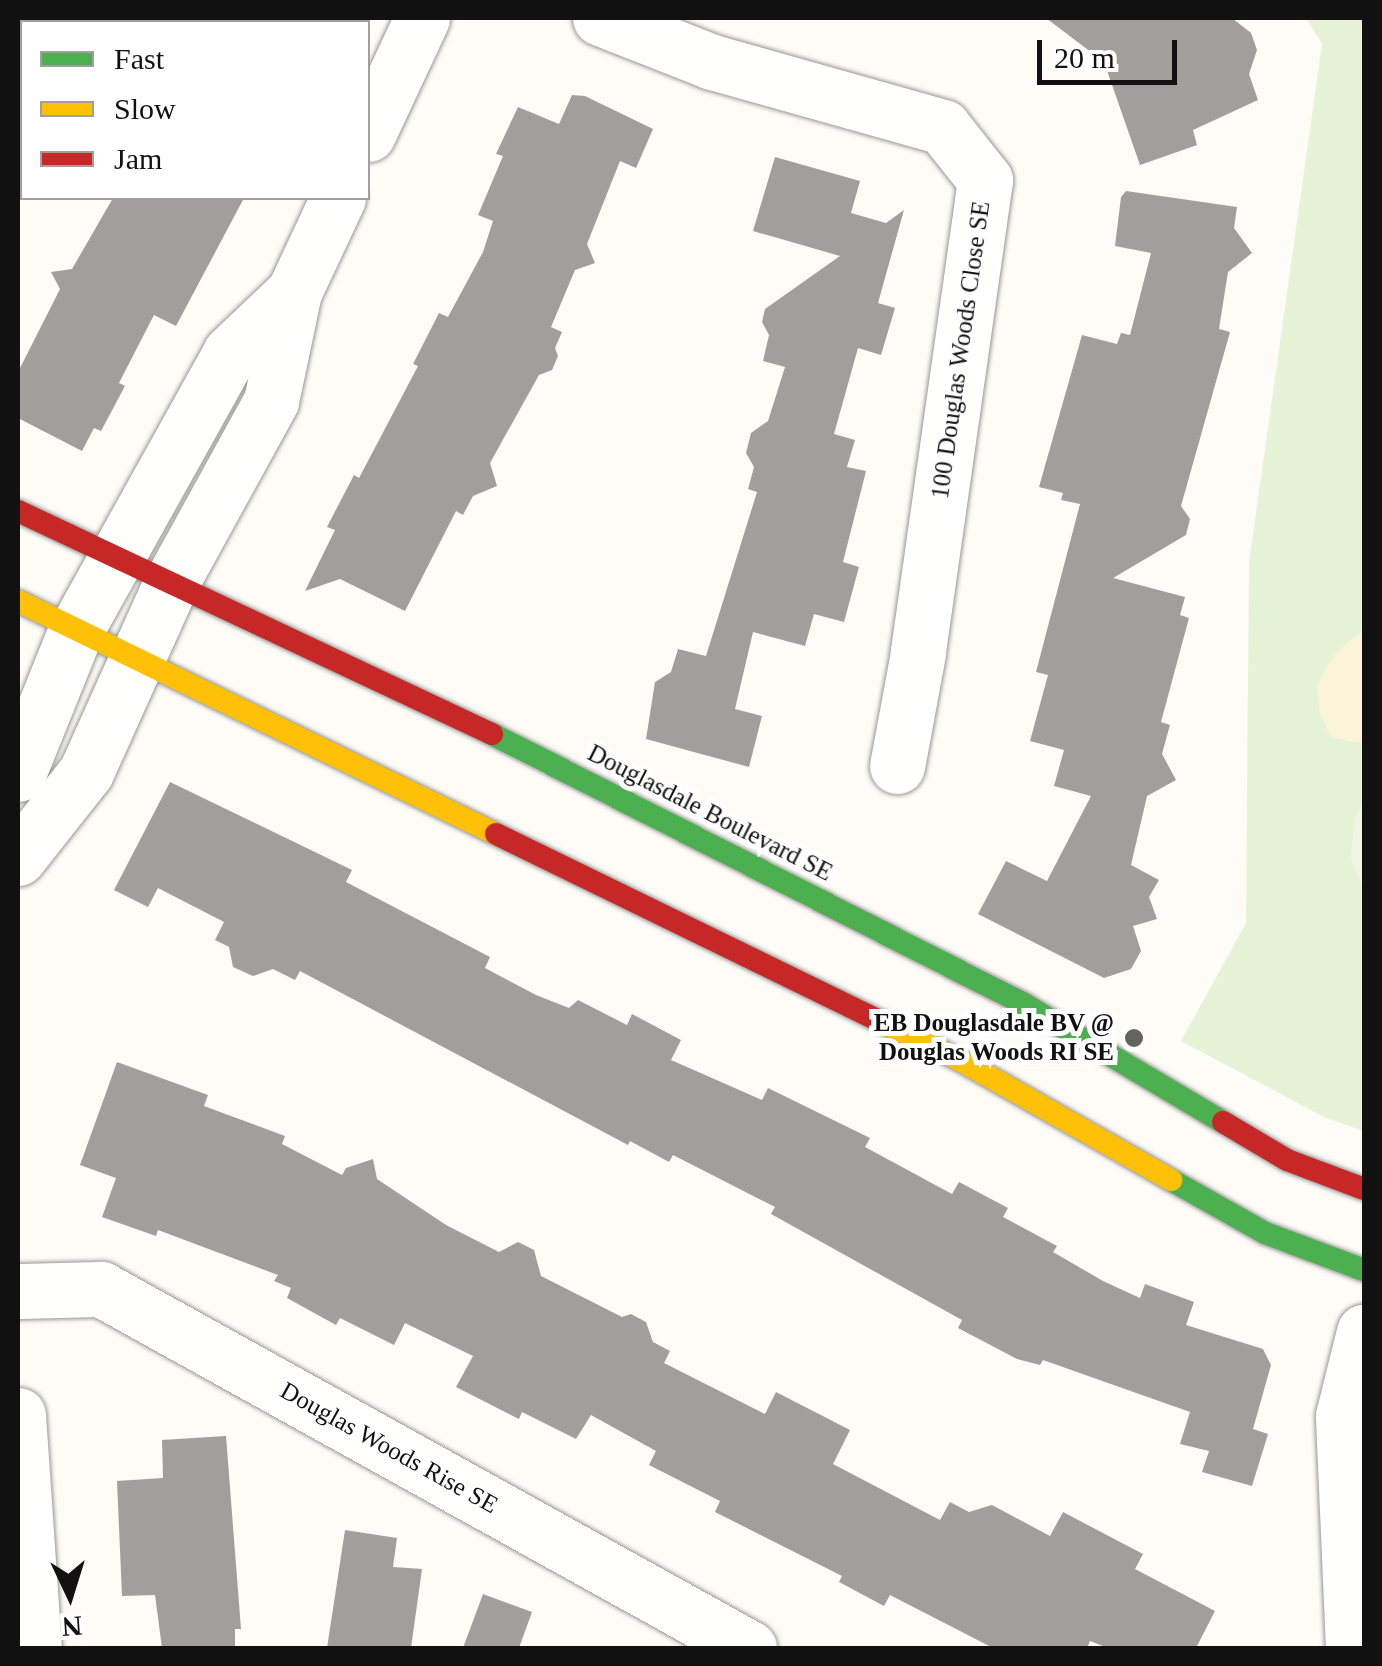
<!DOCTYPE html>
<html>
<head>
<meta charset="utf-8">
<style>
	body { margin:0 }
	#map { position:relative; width:1382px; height:1666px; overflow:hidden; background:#fdfcf7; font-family:"Times New Roman",serif }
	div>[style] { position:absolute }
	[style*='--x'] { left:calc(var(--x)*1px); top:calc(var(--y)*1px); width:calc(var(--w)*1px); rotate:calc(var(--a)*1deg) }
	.green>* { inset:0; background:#e7f3d7 }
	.sand>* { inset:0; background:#fcf4d9 }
	.pitch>* { inset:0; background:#f0f6e1 }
	.building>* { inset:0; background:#a19f9c }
	.roads { filter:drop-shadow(0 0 2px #979795) drop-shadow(0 0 2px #979795) }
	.street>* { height:55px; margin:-27.5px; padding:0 27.5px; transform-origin:27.5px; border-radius:27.5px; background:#fffffe }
	.fast>* { height:22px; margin:-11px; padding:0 11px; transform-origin:11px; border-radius:11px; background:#4caf50 }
	.slow>* { height:22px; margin:-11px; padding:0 11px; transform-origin:11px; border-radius:11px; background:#ffc107 }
	.jam>* { height:22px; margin:-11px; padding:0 11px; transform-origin:11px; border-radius:11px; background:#c62828 }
	.dots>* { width:28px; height:28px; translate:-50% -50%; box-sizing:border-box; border:5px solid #fff; border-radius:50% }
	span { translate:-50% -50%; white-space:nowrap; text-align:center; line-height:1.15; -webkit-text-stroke:10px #fff; paint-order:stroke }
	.street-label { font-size:25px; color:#111 }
	.poi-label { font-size:25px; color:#111; font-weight:700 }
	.right { translate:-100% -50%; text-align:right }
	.frame { position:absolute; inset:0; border:20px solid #111; pointer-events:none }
	.legend { position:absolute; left:20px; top:20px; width:350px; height:180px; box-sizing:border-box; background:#fff; border:2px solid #a0a0a0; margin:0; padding:12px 18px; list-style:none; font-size:30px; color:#111 }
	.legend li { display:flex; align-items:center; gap:20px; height:50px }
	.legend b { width:50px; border:2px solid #a0a0a0 }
	.north { position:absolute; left:20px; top:1546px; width:100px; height:100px; -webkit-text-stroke:8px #fff; paint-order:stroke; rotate:176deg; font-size:28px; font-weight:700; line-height:40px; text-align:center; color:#111 }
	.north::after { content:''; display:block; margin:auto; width:35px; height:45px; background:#111; clip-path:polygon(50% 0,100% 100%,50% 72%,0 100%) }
	.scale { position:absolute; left:1037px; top:40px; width:140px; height:45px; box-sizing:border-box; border:5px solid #111; border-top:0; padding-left:12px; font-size:30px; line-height:35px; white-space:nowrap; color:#111; -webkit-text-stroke:8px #fff; paint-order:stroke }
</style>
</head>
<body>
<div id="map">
	<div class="green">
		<div style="clip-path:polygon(1306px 18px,1364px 18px,1364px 1131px,1324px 1117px,1181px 1041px,1246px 923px,1249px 563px,1322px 44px)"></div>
	</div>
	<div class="sand">
		<div style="clip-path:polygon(1364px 629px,1364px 742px,1353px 742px,1331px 737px,1320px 714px,1317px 685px,1335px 654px)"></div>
	</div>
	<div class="pitch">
		<div style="clip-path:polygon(1364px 801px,1364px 890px,1351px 860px,1354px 820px)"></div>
	</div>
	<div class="building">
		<div style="clip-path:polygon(1046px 18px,1232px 18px,1251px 33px,1257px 50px,1249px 74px,1258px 100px,1193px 130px,1197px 145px,1140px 165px,1104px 62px)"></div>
		<div style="clip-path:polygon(572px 95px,585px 96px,653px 129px,636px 168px,620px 161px,587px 244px,595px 263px,575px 270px,551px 327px,562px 332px,555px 348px,558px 356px,552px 370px,539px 375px,490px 463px,497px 486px,473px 496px,463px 515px,456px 511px,405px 611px,340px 579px,305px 591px,335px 530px,327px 527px,354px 475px,359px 478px,418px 366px,413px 364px,439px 313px,448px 317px,483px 252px,493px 221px,478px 215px,503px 156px,496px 154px,518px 107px,559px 124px)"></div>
		<div style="clip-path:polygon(775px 157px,860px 181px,851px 213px,886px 223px,904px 210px,878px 303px,895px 308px,881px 355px,858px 348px,834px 434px,855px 440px,847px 467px,866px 471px,843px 562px,859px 567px,844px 622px,814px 614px,805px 646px,753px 632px,735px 709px,762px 716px,749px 767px,646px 739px,655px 682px,671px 672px,678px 649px,706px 656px,757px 492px,748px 489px,754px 467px,746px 453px,751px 433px,768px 421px,785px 367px,763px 361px,769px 335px,762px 322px,765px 309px,840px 256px,753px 231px)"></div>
		<div style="clip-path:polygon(1126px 191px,1237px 207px,1234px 228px,1252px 253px,1228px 272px,1219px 329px,1230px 332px,1181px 506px,1190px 519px,1186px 535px,1113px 578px,1185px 597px,1180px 615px,1189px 618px,1161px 722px,1170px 725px,1162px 754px,1176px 780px,1147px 796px,1131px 865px,1159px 880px,1149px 897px,1157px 919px,1133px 926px,1141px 951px,1131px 969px,1104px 978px,978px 914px,1006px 861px,1047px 881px,1091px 796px,1054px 786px,1064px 750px,1030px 741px,1048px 675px,1036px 672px,1080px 504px,1061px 500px,1063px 493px,1039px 487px,1082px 335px,1117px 344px,1121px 333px,1130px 335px,1151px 253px,1115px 246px,1121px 197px)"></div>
		<div style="clip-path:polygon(113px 198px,244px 198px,176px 326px,154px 315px,119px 383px,125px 386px,101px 431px,94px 428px,82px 451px,18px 418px,18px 372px,60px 289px,51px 272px,72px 269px)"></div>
		<div style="clip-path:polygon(170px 782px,352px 870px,346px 882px,490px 957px,485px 968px,536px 995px,569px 1008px,578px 1000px,627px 1025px,632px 1014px,681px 1040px,671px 1060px,762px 1100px,768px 1088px,870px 1138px,865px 1147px,952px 1194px,959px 1182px,1008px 1208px,1003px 1217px,1057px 1246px,1053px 1252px,1103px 1281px,1140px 1298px,1145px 1284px,1194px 1302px,1186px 1325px,1263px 1349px,1271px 1365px,1253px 1429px,1268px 1434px,1252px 1486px,1202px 1472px,1209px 1451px,1180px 1444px,1190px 1412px,1043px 1360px,1040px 1365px,1017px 1359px,958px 1328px,962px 1320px,771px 1214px,775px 1207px,673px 1155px,669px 1162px,630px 1141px,628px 1145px,300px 971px,295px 980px,273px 969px,253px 976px,233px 967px,229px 947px,215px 940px,224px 922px,158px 888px,148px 907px,114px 890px)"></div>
		<div style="clip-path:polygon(117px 1062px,208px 1095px,204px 1106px,285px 1136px,282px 1144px,342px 1175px,346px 1168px,373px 1159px,377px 1179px,446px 1225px,499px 1252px,518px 1242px,534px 1250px,541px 1276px,622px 1317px,631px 1314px,646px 1322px,653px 1342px,670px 1351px,664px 1363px,765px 1414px,776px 1392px,850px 1430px,833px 1464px,940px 1520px,950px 1502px,969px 1512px,992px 1505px,1050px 1536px,1063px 1512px,1143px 1554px,1135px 1569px,1215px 1611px,1196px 1648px,1108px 1648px,1090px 1641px,1087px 1648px,993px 1648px,890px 1595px,884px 1606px,839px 1582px,842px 1576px,715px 1512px,720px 1501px,649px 1465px,656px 1451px,591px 1415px,576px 1439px,522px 1412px,519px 1419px,456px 1387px,473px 1356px,405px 1323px,394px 1345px,340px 1318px,336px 1325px,287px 1298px,291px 1288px,274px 1281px,278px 1275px,158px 1230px,156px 1236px,102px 1217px,116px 1178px,80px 1165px)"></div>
		<div style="clip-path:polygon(226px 1436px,241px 1629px,235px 1629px,235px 1648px,162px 1648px,155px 1595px,122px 1596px,117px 1481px,163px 1478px,162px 1440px)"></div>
		<div style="clip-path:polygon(345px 1530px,397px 1538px,393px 1567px,422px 1569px,411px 1648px,327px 1648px)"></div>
		<div style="clip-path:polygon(483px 1594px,532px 1612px,519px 1648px,463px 1648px)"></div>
	</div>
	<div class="roads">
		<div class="street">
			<div style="--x:600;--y:18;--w:120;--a:21.4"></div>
			<div style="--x:712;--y:62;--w:240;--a:15.7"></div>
			<div style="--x:943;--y:127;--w:68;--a:51.6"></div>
			<div style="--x:985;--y:180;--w:478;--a:98.1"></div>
			<div style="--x:918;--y:653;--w:115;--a:100.5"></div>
			<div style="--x:368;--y:134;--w:128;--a:-65"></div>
			<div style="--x:18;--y:774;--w:155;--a:-68.1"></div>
			<div style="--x:76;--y:630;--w:317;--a:-60.9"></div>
			<div style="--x:230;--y:353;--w:88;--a:-43.6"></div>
			<div style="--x:18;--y:858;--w:110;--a:-51.7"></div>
			<div style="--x:86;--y:772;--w:207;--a:-65.8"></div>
			<div style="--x:171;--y:583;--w:208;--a:-61.2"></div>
			<div style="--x:271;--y:401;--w:111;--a:-78.1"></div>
			<div style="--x:294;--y:292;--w:104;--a:-64.9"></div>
			<div style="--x:18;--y:1291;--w:83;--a:-1.4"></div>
			<div style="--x:101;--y:1289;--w:741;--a:28.99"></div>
			<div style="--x:18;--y:1415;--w:234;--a:86.1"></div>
			<div style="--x:1353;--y:1648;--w:232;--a:-92.5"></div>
			<div style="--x:1343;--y:1416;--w:87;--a:-76"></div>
		</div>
		<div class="fast">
			<div style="--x:492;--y:734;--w:597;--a:26.91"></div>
			<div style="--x:1024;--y:1004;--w:231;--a:30.7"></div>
			<div style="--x:1171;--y:1180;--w:108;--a:29.4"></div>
			<div style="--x:1265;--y:1233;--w:106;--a:20.5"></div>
		</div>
		<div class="slow">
			<div style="--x:18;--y:601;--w:532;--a:25.99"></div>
			<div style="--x:884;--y:1023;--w:85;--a:26"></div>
			<div style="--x:960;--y:1060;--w:243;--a:29.6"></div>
		</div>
		<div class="jam">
			<div style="--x:18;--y:511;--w:524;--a:25.2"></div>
			<div style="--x:496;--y:834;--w:432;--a:26"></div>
			<div style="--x:1223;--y:1122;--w:74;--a:30.7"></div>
			<div style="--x:1287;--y:1160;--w:82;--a:20.6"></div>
		</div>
	</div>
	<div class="dots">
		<div style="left:1134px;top:1038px;background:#646362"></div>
	</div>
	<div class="street-label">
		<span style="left:961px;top:350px;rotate:-82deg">100 Douglas Woods Close SE</span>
		<span style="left:710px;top:813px;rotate:27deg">Douglasdale Boulevard SE</span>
		<span style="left:389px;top:1448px;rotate:29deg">Douglas Woods Rise SE</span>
	</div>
	<div class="poi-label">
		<span class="right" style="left:1114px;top:1038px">EB Douglasdale BV @<br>Douglas Woods RI SE</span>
	</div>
	<div class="frame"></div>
	<ul class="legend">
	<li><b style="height:12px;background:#4caf50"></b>Fast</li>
	<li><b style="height:12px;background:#ffc107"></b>Slow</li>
	<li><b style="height:12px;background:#c62828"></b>Jam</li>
	</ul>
	<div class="north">N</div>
	<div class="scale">20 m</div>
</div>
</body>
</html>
